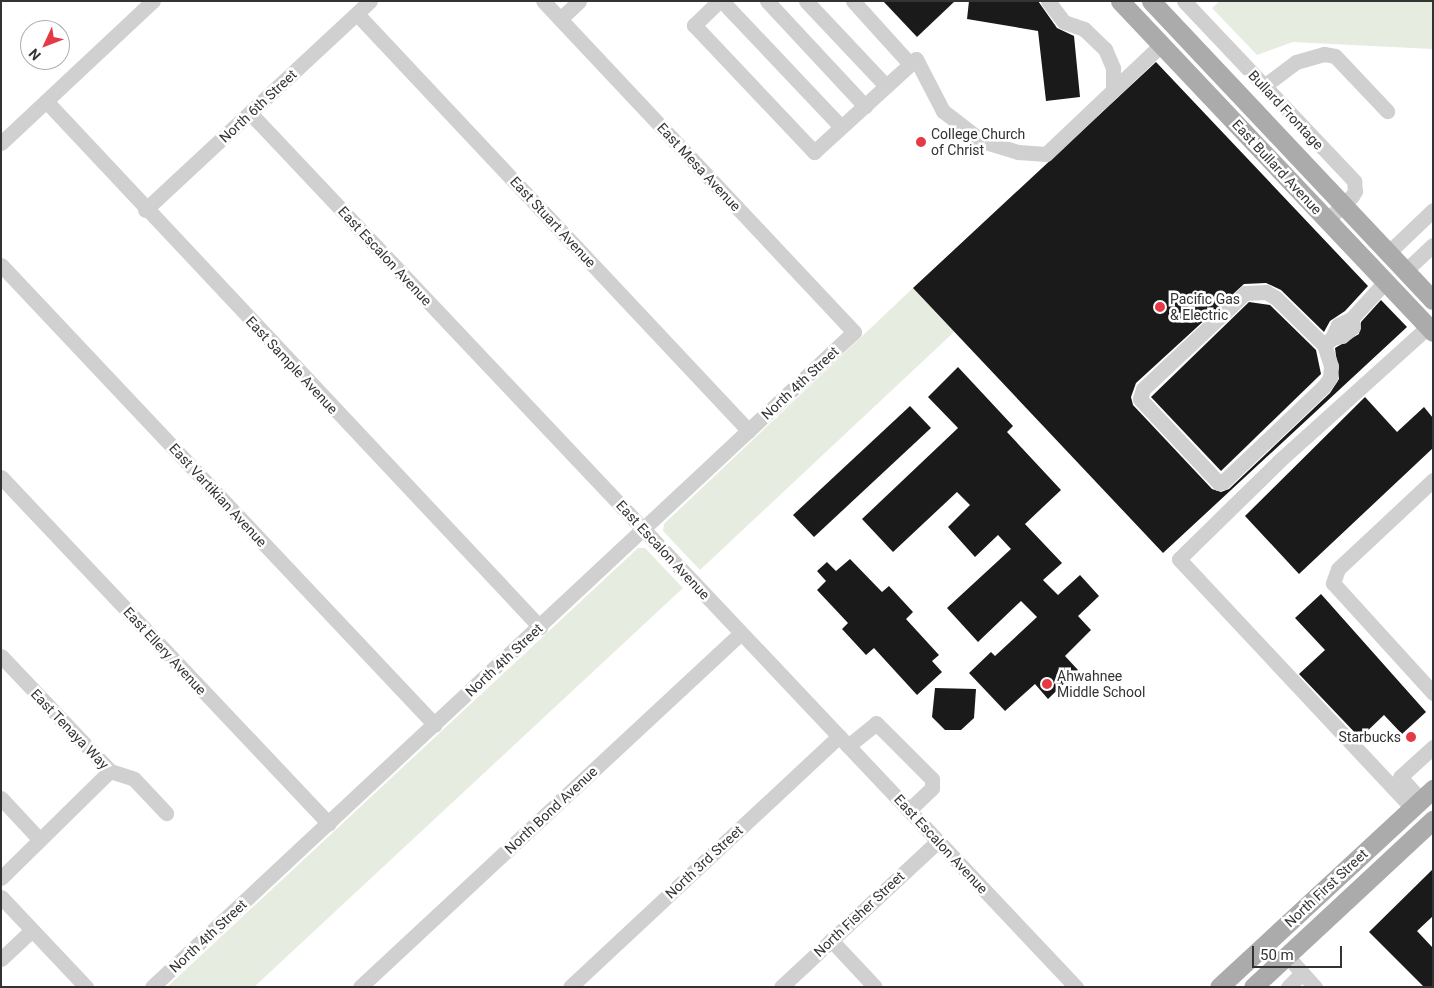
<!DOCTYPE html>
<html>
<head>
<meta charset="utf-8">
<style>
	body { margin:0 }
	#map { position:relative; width:1434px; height:988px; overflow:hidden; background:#fff; font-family:Roboto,sans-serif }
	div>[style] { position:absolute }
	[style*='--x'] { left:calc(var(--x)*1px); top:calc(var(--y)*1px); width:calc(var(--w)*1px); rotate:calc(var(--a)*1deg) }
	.green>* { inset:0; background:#e6ecdf }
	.building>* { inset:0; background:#1a1a1a }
	.minor>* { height:15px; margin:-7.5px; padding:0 7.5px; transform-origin:7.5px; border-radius:7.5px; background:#d0d0d0 }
	.major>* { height:19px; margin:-9.5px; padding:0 9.5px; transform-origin:9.5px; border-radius:9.5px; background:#ababab }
	.dots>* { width:14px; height:14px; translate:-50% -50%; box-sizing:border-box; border:2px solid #fff; border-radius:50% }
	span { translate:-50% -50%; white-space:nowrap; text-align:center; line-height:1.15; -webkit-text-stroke:5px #fff; paint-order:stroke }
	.street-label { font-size:14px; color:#333 }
	.poi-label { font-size:14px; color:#333 }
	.left { translate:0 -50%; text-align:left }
	.right { translate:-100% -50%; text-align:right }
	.frame { position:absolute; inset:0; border:2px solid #333; pointer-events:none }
	.north { position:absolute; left:20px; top:20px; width:50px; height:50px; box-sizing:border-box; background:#fff; border:1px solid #adadad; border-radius:50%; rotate:227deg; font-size:14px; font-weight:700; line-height:20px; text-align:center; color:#333 }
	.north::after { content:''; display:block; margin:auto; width:18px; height:22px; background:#e63946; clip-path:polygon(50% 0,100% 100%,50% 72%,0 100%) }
	.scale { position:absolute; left:1252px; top:946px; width:90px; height:22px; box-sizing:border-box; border:2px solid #333; border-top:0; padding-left:6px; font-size:15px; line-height:18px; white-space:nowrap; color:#333; -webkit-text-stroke:4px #fff; paint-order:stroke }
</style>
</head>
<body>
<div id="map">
	<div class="green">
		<div style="clip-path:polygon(1220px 1px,1433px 1px,1433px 49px,1293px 42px,1257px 55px,1212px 8px)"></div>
		<div style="clip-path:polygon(913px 288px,954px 332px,700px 570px,663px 531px,664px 524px)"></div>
		<div style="clip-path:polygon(638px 548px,645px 548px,683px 588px,254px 987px,167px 987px)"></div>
	</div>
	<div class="building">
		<div style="clip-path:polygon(883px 1px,955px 1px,917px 37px)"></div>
		<div style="clip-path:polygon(969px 1px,1038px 1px,1057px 28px,1074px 36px,1080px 97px,1046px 101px,1038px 31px,967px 19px)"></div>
		<div style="clip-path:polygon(1156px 62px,1368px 286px,1345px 311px,1330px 321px,1324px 332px,1281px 290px,1266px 283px,1244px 284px,1136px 383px,1131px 397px,1133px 405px,1212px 489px,1221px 492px,1229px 489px,1330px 393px,1339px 379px,1335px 348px,1359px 334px,1361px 322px,1381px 300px,1407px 327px,1163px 553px,913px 288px)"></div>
		<div style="clip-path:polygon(1249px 302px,1270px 305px,1316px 350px,1321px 374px,1221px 471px,1151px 397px)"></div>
		<div style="clip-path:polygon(958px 367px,1013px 426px,1007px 432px,1061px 490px,1025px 524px,1062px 563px,1043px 580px,1058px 595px,1080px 575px,1099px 596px,1078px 616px,1091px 630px,1065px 656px,1078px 670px,1048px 699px,1035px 684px,1005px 711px,969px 673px,991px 652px,995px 656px,1037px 617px,1021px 601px,978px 642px,947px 608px,1011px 549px,998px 535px,975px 557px,948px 527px,970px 505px,957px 492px,893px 552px,862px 519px,958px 428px,928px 397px)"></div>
		<div style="clip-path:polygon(1365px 397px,1397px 432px,1424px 407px,1433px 418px,1433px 448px,1299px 574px,1245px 516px)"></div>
		<div style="clip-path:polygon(910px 406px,931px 428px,814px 537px,793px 515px)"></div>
		<div style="clip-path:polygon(850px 559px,882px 592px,889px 586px,913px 612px,906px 619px,939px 655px,932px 661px,942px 672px,917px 695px,874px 648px,866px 655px,842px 629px,848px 623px,817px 590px,826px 581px,817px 571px,827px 562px,836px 571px)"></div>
		<div style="clip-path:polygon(1321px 594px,1426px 712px,1402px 734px,1384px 715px,1360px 738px,1299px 674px,1325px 650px,1295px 618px)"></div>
		<div style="clip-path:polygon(935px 688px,976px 689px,974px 718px,961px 730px,945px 730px,932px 717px)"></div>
		<div style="clip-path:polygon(1433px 869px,1433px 916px,1417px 931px,1433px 948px,1433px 987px,1424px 987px,1369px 932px)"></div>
	</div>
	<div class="minor">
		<div style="--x:719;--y:1;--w:35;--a:136"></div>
		<div style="--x:694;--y:25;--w:175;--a:46.6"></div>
		<div style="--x:814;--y:152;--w:138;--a:-42.4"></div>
		<div style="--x:916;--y:59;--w:59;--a:62.6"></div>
		<div style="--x:943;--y:111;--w:49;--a:37.6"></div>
		<div style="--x:982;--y:141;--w:38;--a:17"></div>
		<div style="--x:1018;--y:152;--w:28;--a:4"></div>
		<div style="--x:1046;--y:154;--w:158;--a:-43.5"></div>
		<div style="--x:722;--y:1;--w:173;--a:46.6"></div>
		<div style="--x:767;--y:1;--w:144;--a:47"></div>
		<div style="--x:806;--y:1;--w:117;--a:46.7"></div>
		<div style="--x:853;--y:1;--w:85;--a:47.9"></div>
		<div style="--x:1048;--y:1;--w:26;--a:53"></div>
		<div style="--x:1064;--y:22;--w:21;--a:19"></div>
		<div style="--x:1084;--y:29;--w:29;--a:44"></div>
		<div style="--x:1105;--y:49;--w:21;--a:67"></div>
		<div style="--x:1113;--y:68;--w:23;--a:90"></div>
		<div style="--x:1184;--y:1;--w:248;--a:46.6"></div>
		<div style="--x:1354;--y:181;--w:10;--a:84"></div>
		<div style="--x:1355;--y:191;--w:6;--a:121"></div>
		<div style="--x:1352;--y:196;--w:35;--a:136"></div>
		<div style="--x:357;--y:14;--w:572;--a:46.77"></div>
		<div style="--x:560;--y:19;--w:26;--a:-43"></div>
		<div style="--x:1264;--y:86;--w:40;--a:-37"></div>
		<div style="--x:1296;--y:62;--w:29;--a:-16"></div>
		<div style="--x:1324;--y:54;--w:11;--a:10"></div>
		<div style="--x:1335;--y:56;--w:76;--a:46.6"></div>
		<div style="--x:46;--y:101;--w:722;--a:46.8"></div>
		<div style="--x:250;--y:113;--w:1203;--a:46.62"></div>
		<div style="--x:1;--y:143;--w:208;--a:-43.1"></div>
		<div style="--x:145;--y:210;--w:307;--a:-42.9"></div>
		<div style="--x:1388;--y:253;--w:62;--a:-43.7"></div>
		<div style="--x:1;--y:265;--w:632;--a:46.67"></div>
		<div style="--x:1405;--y:271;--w:38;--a:-43"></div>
		<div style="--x:1351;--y:319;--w:8;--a:76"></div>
		<div style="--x:1353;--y:327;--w:14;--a:141"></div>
		<div style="--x:1342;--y:336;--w:10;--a:169"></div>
		<div style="--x:1332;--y:338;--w:14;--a:-65"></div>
		<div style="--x:1338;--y:325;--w:14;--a:-25"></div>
		<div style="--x:1351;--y:319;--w:50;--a:-47.4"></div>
		<div style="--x:1324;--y:345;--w:67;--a:-135.6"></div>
		<div style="--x:1276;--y:298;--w:12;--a:-149"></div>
		<div style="--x:1266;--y:292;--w:21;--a:177"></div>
		<div style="--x:1245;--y:293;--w:140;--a:136.7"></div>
		<div style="--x:1143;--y:389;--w:10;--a:107"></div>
		<div style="--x:1140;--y:399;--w:115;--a:46.8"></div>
		<div style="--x:1219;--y:483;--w:4;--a:-14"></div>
		<div style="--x:1223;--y:482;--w:138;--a:-43.5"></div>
		<div style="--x:1323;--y:387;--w:11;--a:-52"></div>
		<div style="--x:1330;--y:378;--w:12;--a:-85"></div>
		<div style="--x:1331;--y:366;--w:22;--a:-108"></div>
		<div style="--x:1324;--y:345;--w:11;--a:-41"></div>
		<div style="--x:1;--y:477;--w:477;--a:46.6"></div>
		<div style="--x:1433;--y:480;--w:130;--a:136.9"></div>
		<div style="--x:1338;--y:569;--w:15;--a:110"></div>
		<div style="--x:1333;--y:583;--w:149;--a:47.7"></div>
		<div style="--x:1;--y:656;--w:158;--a:46.5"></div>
		<div style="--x:110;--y:771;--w:25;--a:18"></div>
		<div style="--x:134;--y:779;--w:47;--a:46.7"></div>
		<div style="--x:848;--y:746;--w:36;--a:-39"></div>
		<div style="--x:876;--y:723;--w:79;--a:45"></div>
		<div style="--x:932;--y:779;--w:9;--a:90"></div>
		<div style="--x:932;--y:788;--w:32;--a:136"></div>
		<div style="--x:1;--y:798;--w:57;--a:47.1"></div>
		<div style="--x:1421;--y:800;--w:31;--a:-132"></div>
		<div style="--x:1400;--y:777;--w:45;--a:-42.3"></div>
		<div style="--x:1412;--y:808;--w:341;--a:-133.1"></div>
		<div style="--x:1179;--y:559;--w:140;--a:-44.4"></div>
		<div style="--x:1279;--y:461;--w:200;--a:-42"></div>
		<div style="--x:1;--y:878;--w:153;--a:-44.5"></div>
		<div style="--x:1;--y:897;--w:124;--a:46.6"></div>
		<div style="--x:831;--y:940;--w:64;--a:46.9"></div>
		<div style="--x:1287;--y:956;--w:42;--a:47.9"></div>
		<div style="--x:1;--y:959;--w:42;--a:-43.1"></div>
		<div style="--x:152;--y:987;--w:960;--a:-43.02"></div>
		<div style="--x:854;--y:332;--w:454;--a:-133.2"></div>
		<div style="--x:360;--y:987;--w:520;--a:-42.9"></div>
		<div style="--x:570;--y:987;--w:368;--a:-43"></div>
		<div style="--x:781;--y:987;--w:214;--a:-42.9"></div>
		<div style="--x:1288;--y:987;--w:20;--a:-45"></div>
	</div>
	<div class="major">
		<div style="--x:1120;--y:1;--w:456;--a:46.6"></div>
		<div style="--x:1151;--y:1;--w:411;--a:46.7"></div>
		<div style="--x:1219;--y:987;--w:292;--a:-42.8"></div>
		<div style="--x:1253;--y:987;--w:246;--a:-42.9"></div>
	</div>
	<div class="dots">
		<div style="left:921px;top:142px;background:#e63946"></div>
		<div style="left:1160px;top:307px;background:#e63946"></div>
		<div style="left:1047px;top:684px;background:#e63946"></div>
		<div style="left:1411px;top:737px;background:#e63946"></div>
	</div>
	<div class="street-label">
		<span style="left:258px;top:106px;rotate:-43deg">North 6th Street</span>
		<span style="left:1286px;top:110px;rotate:47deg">Bullard Frontage</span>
		<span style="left:699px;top:167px;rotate:47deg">East Mesa Avenue</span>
		<span style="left:1277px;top:167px;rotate:47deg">East Bullard Avenue</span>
		<span style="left:553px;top:222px;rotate:47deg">East Stuart Avenue</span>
		<span style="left:385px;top:256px;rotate:47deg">East Escalon Avenue</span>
		<span style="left:292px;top:365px;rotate:47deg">East Sample Avenue</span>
		<span style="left:800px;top:383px;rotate:-43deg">North 4th Street</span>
		<span style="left:218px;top:495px;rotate:47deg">East Vartikian Avenue</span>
		<span style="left:663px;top:550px;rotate:47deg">East Escalon Avenue</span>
		<span style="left:165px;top:651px;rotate:47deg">East Ellery Avenue</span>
		<span style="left:504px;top:660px;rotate:-43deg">North 4th Street</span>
		<span style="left:70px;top:729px;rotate:46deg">East Tenaya Way</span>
		<span style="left:551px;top:810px;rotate:-43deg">North Bond Avenue</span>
		<span style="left:941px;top:844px;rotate:47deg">East Escalon Avenue</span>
		<span style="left:704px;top:862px;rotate:-43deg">North 3rd Street</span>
		<span style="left:1326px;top:888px;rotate:-43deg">North First Street</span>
		<span style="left:859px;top:914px;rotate:-43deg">North Fisher Street</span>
		<span style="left:208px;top:936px;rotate:-43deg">North 4th Street</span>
	</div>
	<div class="poi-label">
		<span class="left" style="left:931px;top:142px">College Church<br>of Christ</span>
		<span class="left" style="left:1170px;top:307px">Pacific Gas<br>&amp; Electric</span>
		<span class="left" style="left:1057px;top:684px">Ahwahnee<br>Middle School</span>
		<span class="right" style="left:1401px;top:737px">Starbucks</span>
	</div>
	<div class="frame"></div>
	<div class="north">N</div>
	<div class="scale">50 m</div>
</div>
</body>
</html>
